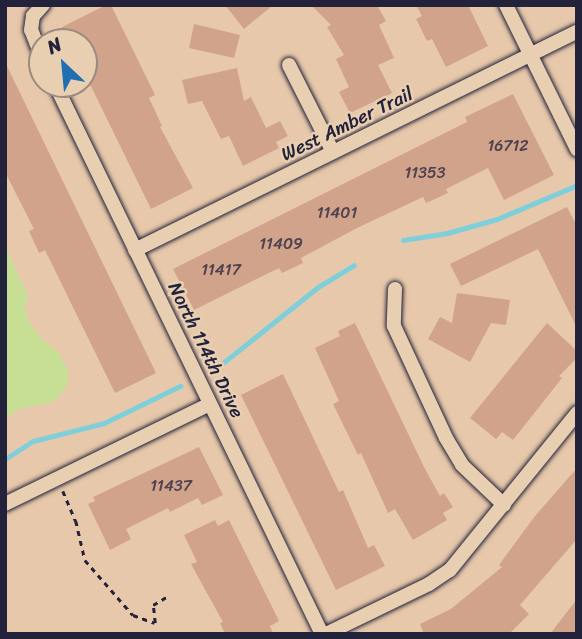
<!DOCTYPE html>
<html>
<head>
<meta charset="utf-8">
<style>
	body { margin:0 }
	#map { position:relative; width:582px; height:639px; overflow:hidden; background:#e7c8aa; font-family:Sriracha,sans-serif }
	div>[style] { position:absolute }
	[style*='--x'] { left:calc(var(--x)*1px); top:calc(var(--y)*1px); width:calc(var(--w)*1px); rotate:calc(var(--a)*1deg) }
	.green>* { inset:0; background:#c7df95 }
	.stream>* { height:5px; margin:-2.5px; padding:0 2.5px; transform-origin:2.5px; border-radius:2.5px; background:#7fcfdb }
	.building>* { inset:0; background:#d2a38b }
	.path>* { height:2.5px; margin-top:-1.25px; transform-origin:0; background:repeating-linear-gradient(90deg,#22223b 0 5px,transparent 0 10px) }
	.roads { filter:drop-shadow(0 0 2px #22223b) drop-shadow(0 0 2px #22223b) }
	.minor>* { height:14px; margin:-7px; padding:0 7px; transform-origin:7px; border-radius:7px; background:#e9cfb1 }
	span { translate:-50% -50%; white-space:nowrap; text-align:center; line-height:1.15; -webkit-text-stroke:5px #e9cfb1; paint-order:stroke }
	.number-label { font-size:16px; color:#4e424f }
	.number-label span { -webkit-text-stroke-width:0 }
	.street-label { font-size:19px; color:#22223b }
	.frame { position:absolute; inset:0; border:7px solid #22223b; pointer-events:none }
	.north { position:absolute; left:28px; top:28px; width:70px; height:70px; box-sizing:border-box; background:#e9cfb1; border:2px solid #998a82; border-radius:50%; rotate:334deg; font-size:19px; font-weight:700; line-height:28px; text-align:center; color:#22223b }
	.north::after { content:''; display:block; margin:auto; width:24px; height:32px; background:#1f6fb2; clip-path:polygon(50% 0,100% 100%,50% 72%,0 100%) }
</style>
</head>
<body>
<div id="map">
	<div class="green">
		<div style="clip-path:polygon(5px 246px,28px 296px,25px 308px,28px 320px,40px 337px,58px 352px,69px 372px,66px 388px,53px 402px,18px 409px,5px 420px)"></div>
	</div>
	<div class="stream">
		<div style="--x:403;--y:240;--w:45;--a:-9"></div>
		<div style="--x:447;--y:233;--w:52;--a:-15.6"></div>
		<div style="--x:497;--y:219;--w:85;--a:-22.9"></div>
		<div style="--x:214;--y:370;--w:133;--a:-38.6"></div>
		<div style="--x:318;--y:287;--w:42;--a:-31.4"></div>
		<div style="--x:5;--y:459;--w:33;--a:-33"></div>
		<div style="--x:33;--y:441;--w:73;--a:-14.2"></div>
		<div style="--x:104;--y:423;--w:85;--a:-26"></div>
	</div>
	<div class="building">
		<div style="clip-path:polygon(106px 5px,111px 5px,155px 95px,149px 98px,162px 126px,160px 127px,193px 188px,151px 209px,84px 72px,84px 42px,70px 42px,62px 27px)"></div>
		<div style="clip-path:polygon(225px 5px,273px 5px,244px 29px)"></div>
		<div style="clip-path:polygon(311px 5px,377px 5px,386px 21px,379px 25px,394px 58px,378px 65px,392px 93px,350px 113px,339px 92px,349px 87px,336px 59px,344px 55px,327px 27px,331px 25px)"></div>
		<div style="clip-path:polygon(416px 5px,468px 5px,488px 46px,446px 67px,432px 39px,427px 41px,416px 19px,422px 16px)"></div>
		<div style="clip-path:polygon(194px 24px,240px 35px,234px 58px,189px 48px)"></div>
		<div style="clip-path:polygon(5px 62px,156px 373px,115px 393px,45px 250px,39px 253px,29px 231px,34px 229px,5px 172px)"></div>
		<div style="clip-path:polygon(237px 68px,244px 101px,251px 97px,266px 128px,280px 121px,288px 136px,276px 142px,279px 148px,243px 166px,229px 136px,221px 139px,202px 101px,188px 104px,182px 80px)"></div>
		<div style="clip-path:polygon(513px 94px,554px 175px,504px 200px,488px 168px,446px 189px,448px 193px,426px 203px,423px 197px,357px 228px,301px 258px,303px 263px,282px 273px,279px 268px,194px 310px,173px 269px,467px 122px,465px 117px)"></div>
		<div style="clip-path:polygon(567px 207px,577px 226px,577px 328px,538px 249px,461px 286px,450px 264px)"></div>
		<div style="clip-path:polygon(457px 293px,510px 300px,506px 325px,491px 323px,470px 362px,428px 339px,440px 317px,452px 323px)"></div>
		<div style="clip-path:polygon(355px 323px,424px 467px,440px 496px,444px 493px,453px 507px,443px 513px,447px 520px,413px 540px,395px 509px,388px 513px,361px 453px,358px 455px,333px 404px,339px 401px,315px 348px,340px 336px,338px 331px)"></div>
		<div style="clip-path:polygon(547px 323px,577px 351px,577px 358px,559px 376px,562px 378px,513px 440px,502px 432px,496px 439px,470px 418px)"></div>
		<div style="clip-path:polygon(283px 374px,339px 492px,343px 490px,368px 548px,374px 545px,385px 566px,336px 590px,241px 395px)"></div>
		<div style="clip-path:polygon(199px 447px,223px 495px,202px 505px,198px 498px,170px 512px,168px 508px,126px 529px,131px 539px,110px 550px,88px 504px,95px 501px,93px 497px)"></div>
		<div style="clip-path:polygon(577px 468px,577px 539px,520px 605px,529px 614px,509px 634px,424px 634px,420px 624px,451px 609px,502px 567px,499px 565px,535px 516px)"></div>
		<div style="clip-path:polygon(215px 520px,218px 526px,229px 520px,279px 621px,270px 626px,273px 634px,225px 634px,220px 623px,223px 622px,191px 564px,197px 562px,184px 535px)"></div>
		<div style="clip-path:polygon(577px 599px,577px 634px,550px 634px)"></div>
	</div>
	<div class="path">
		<div style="--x:63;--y:491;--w:33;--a:67"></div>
		<div style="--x:76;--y:521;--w:40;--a:77"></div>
		<div style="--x:85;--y:560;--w:73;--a:48.9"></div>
		<div style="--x:133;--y:615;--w:23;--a:20"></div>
		<div style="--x:155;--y:623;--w:18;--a:-96"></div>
		<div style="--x:153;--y:605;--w:17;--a:-31"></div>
	</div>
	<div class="roads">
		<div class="minor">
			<div style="--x:506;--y:5;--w:161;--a:63.8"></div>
			<div style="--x:42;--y:58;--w:30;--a:-111"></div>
			<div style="--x:31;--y:30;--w:14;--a:-82"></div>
			<div style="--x:33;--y:16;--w:15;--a:-48"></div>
			<div style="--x:289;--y:65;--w:97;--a:63.2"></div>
			<div style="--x:55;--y:84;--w:611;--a:64.11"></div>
			<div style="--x:135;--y:250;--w:493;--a:-26.3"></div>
			<div style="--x:395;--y:289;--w:37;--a:92"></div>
			<div style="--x:394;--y:326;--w:123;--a:65.1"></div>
			<div style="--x:446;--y:438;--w:31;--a:59"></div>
			<div style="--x:462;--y:465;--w:58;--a:43.6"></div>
			<div style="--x:5;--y:504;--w:228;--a:-26"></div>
			<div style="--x:326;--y:634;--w:114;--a:-25.9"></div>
			<div style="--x:429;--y:584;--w:25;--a:-34"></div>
			<div style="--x:450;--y:570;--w:202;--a:-51"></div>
		</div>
	</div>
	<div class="number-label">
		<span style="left:508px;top:146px">16712</span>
		<span style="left:425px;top:173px">11353</span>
		<span style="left:337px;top:213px">11401</span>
		<span style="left:281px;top:244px">11409</span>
		<span style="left:221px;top:270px">11417</span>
		<span style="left:171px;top:486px">11437</span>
	</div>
	<div class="street-label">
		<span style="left:347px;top:124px;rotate:-26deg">West Amber Trail</span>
		<span style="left:206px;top:350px;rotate:64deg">North 114th Drive</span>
	</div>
	<div class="frame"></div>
	<div class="north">N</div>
</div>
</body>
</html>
